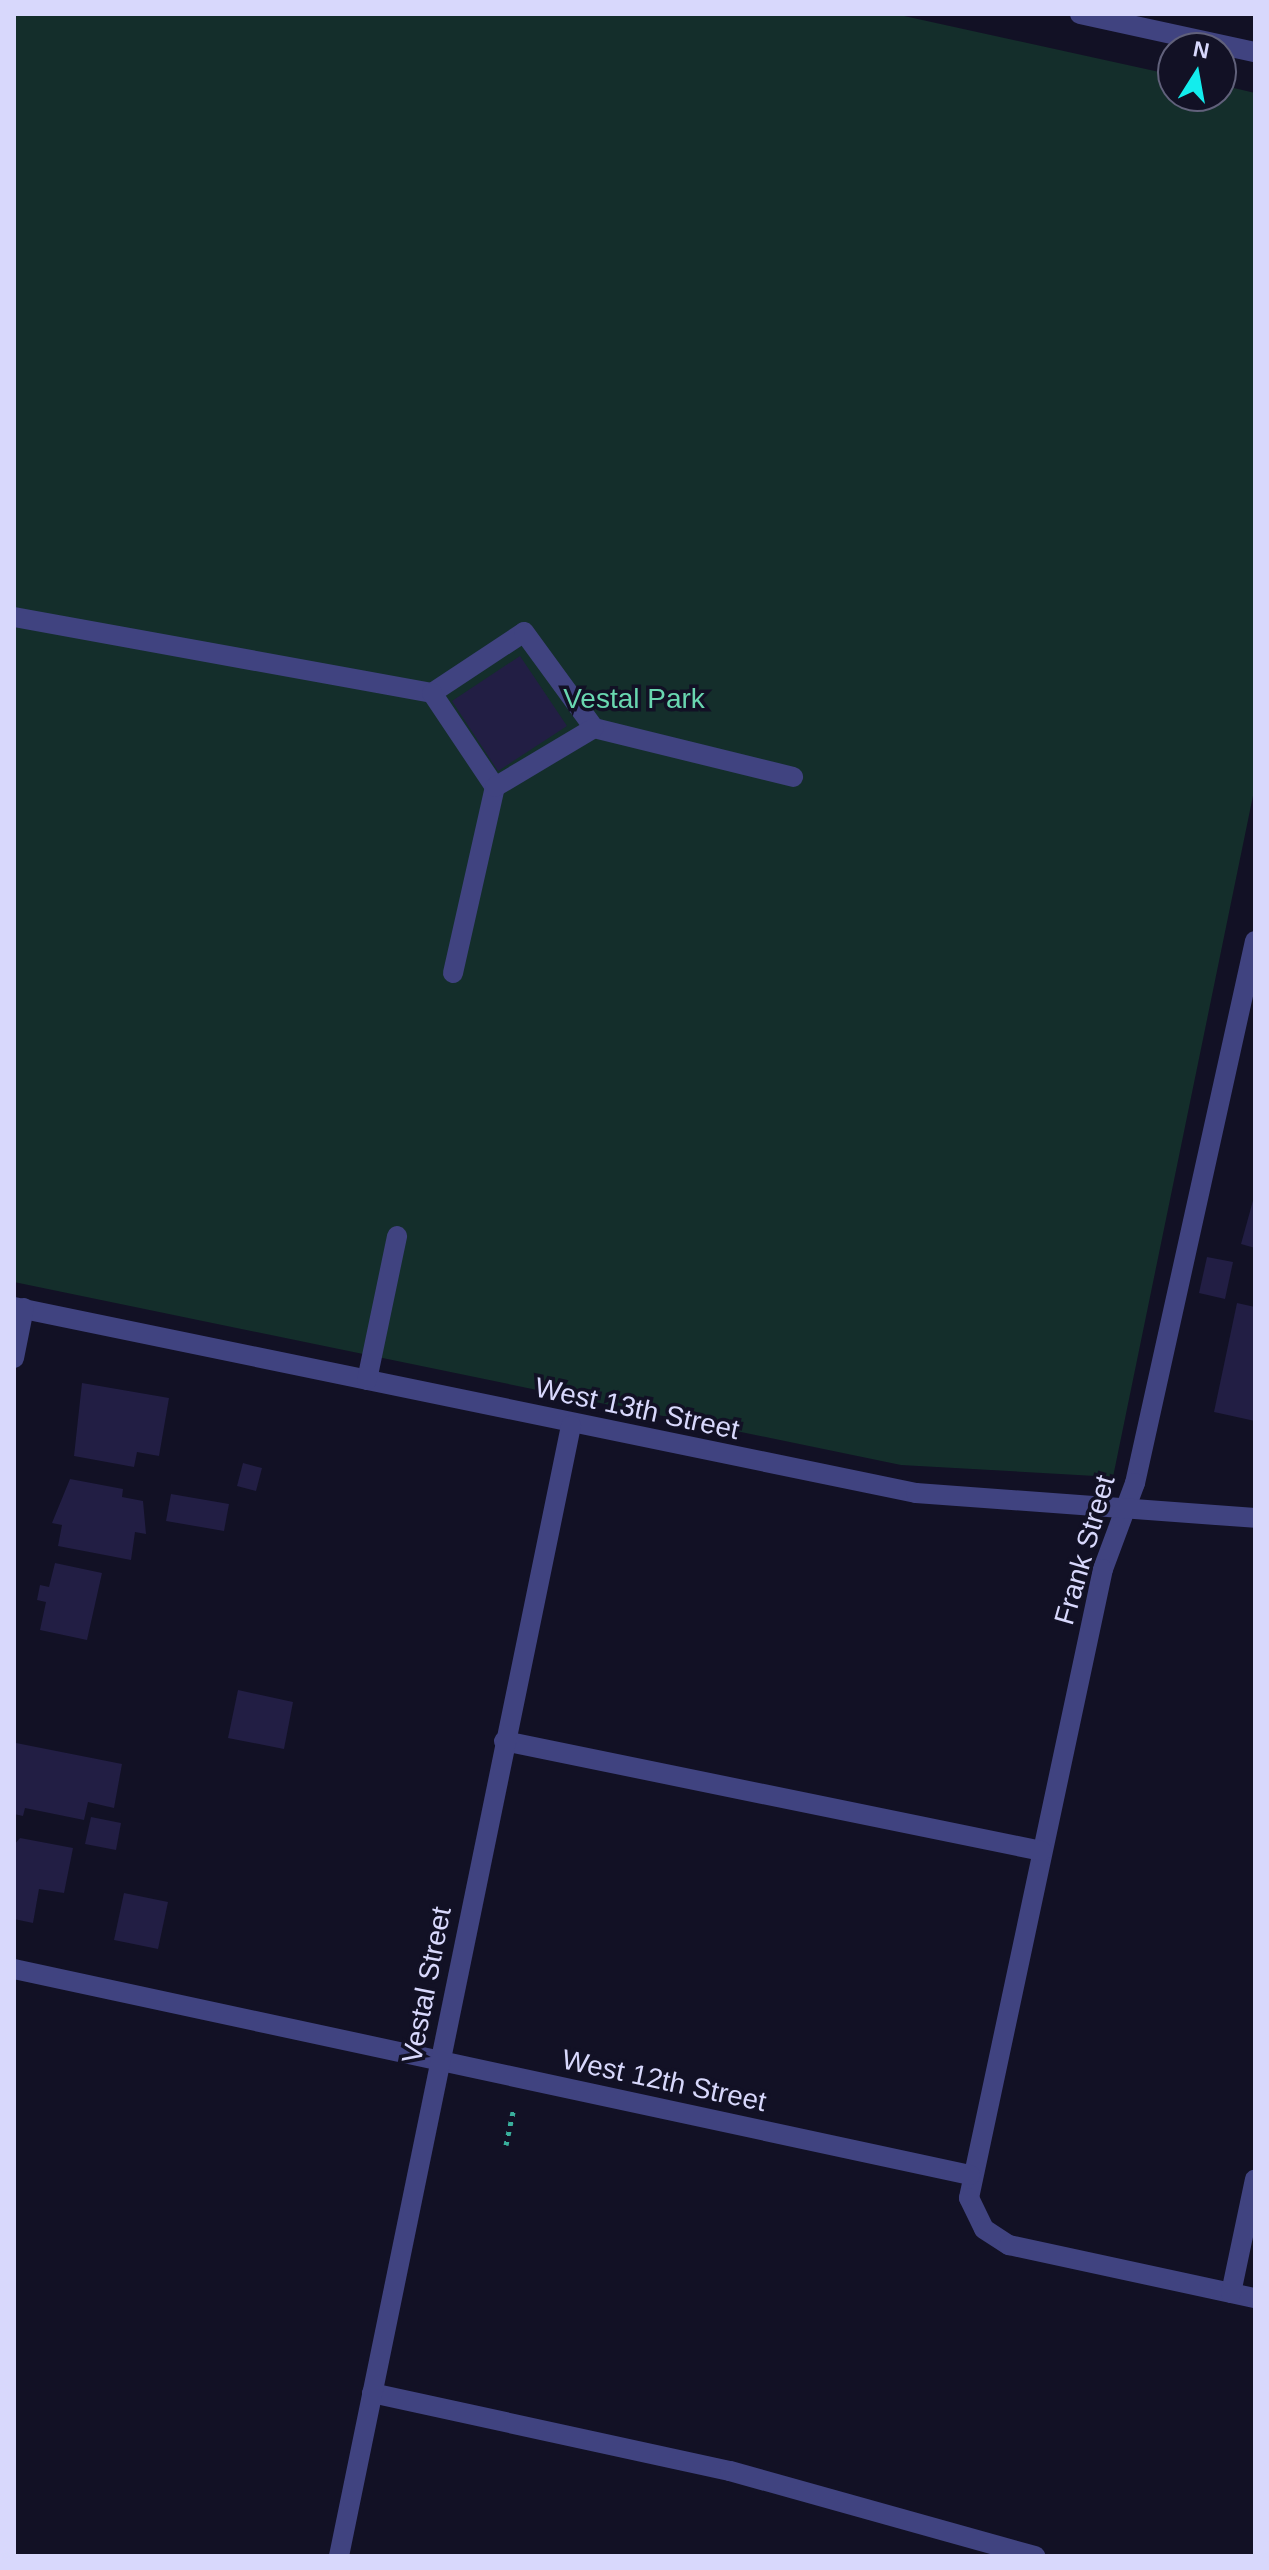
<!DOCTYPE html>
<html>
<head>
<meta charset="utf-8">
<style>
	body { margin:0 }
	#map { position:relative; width:1269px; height:2570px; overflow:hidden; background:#121125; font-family:Arial,sans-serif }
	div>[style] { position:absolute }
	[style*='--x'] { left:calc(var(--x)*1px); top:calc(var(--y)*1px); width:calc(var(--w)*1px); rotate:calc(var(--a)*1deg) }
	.green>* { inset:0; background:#142e2b }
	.building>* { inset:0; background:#221e44 }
	.path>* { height:5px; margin-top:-2.5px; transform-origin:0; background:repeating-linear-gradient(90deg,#39af9c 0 4px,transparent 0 10px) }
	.minor>* { height:20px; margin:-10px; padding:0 10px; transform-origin:10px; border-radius:10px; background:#404380 }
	span { translate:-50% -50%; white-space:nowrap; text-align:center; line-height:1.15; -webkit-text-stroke:7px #121125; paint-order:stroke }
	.park-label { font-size:28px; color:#69d7b0 }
	.street-label { font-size:28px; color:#d8d8fc }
	.frame { position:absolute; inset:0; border:16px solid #d8d8fc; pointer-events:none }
	.north { position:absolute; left:1157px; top:32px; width:80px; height:80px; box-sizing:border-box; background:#121125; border:2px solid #61617b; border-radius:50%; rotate:11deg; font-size:22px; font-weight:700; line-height:32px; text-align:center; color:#d8d8fc }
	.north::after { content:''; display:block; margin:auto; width:28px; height:36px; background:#13eded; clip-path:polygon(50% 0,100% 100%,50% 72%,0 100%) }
</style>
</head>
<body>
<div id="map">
	<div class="green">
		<div style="clip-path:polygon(14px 14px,895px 14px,1173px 75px,1173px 96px,1221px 96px,1221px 85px,1255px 93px,1255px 786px,1113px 1477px,901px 1465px,14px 1282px)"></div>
	</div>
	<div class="building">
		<div style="clip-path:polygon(520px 656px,567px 726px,498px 771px,452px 701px)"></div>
		<div style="clip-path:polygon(1254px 1197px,1255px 1197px,1255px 1248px,1241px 1244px)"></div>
		<div style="clip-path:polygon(1207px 1257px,1233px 1262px,1225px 1299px,1199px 1293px)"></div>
		<div style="clip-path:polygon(1237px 1303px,1255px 1307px,1255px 1421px,1214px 1412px)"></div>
		<div style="clip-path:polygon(82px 1383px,169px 1398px,159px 1456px,137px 1452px,134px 1467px,74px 1456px)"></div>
		<div style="clip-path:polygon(243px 1463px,262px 1468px,256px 1491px,237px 1486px)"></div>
		<div style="clip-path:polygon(70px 1479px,123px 1489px,122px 1497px,143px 1501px,146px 1534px,135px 1532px,131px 1560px,58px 1546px,62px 1525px,52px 1523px)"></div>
		<div style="clip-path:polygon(171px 1494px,229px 1504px,224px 1531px,166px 1521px)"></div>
		<div style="clip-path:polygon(55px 1563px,102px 1573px,87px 1640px,40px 1630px,46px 1602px,37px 1600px,40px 1585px,49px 1587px)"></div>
		<div style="clip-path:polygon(238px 1690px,293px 1702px,284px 1749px,228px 1738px)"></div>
		<div style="clip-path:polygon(16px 1743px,122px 1764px,114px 1808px,88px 1802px,84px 1820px,25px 1808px,23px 1816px,14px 1814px)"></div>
		<div style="clip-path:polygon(91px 1817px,121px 1823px,116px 1850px,85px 1844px)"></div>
		<div style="clip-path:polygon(20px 1838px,73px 1848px,64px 1893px,39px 1889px,33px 1923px,14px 1919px,14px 1845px)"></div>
		<div style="clip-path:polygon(124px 1893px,168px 1902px,158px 1949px,114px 1940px)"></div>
	</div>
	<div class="path">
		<div style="--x:506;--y:2145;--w:39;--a:-78"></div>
	</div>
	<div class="minor">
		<div style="--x:1080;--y:14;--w:179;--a:12.3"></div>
		<div style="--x:14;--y:617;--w:425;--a:10.3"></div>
		<div style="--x:432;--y:693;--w:110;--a:-33.5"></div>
		<div style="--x:524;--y:632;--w:119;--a:53.9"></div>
		<div style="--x:594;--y:728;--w:205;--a:13.8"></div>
		<div style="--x:432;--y:693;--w:113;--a:56.2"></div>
		<div style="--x:1255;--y:941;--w:555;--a:102.48"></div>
		<div style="--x:1135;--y:1483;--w:92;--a:110.4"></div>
		<div style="--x:1103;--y:1569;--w:643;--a:102.03"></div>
		<div style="--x:969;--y:2198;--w:34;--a:64"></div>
		<div style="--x:984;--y:2229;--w:30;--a:33"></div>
		<div style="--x:1009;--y:2245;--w:252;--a:12.2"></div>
		<div style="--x:453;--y:973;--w:191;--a:-77.3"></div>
		<div style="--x:495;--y:787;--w:115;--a:-30.8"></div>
		<div style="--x:14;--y:1307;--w:921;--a:11.65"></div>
		<div style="--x:916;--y:1493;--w:340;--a:4.2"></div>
		<div style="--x:14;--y:1358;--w:51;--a:-78.7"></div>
		<div style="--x:367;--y:1380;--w:147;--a:-78.2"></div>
		<div style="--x:504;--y:1741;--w:549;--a:11.56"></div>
		<div style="--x:14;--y:1969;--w:978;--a:12.16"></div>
		<div style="--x:1231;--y:2293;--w:116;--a:-78.1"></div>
		<div style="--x:372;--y:2393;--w:366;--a:12.3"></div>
		<div style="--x:730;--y:2471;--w:317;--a:15.6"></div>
		<div style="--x:339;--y:2556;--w:1154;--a:-78.4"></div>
	</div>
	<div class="park-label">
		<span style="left:634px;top:699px">Vestal Park</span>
	</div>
	<div class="street-label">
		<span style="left:637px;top:1409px;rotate:12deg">West 13th Street</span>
		<span style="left:1085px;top:1550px;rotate:-74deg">Frank Street</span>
		<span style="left:427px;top:1985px;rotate:-79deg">Vestal Street</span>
		<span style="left:664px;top:2081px;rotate:12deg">West 12th Street</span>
	</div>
	<div class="frame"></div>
	<div class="north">N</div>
</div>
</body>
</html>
